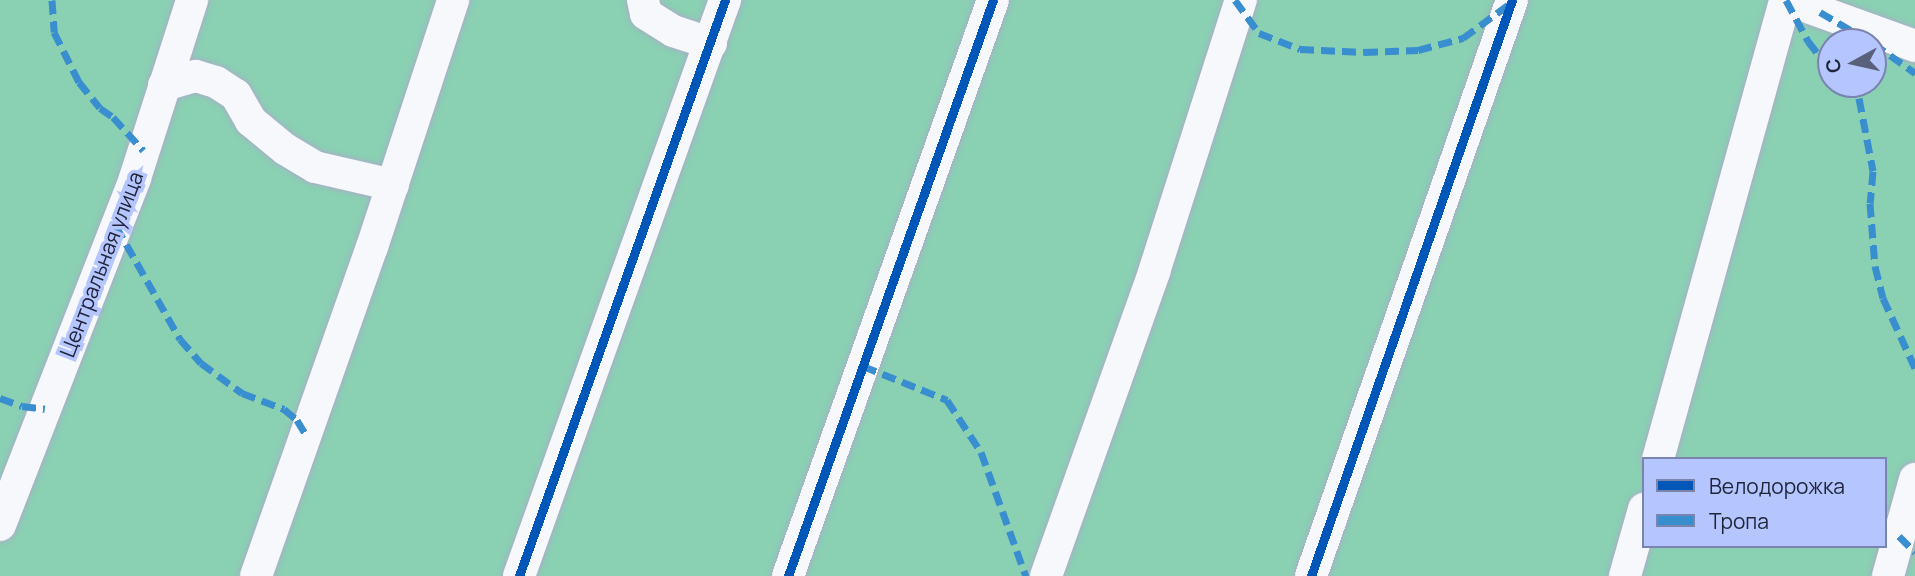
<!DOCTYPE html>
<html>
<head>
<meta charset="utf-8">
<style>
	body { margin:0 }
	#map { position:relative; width:1915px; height:576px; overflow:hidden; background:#c6ceed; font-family:Manrope,sans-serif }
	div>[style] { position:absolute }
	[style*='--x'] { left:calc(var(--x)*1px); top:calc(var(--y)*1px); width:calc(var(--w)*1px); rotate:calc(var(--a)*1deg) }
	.green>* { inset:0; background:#8ad0b3 }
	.roads { filter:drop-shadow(0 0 2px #a8aec7) drop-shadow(0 0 2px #a8aec7) }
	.minor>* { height:32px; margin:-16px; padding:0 16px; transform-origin:16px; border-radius:16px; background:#f6f8fc }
	.quiet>* { height:7px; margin-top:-3.5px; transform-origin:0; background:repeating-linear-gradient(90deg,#398ed0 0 14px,transparent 0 21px) }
	.cycleway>* { height:9px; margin:-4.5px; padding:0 4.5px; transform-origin:4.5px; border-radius:4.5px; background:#0057b8 }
	span { translate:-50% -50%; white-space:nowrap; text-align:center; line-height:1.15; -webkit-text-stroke:7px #b5c5fe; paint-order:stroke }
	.street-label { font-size:21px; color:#1f243a }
	.legend { position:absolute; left:1642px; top:457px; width:245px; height:91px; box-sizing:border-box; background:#b5c5fe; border:2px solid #7985b0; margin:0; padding:9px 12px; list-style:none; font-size:21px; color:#1f243a }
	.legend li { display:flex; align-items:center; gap:14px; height:35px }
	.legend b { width:35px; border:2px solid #7985b0 }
	.north { position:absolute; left:1817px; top:28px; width:70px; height:70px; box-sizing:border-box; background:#b5c5fe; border:2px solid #7985b0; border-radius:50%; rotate:262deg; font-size:19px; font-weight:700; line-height:28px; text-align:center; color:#1f243a }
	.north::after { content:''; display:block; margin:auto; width:24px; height:32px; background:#596079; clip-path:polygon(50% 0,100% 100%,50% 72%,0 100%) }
</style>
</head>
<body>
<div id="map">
	<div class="green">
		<div style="clip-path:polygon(evenodd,0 0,1915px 0,1915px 576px,0 576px,0 0,1831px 42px,1873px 42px,1873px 84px,1831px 84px,1831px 42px,0 0,1644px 459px,1885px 459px,1885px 546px,1644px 546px,1644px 459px)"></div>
	</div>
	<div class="roads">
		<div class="minor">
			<div style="--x:643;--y:0;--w:14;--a:78"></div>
			<div style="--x:646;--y:14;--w:32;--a:32"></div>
			<div style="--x:673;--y:31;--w:40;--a:18"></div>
			<div style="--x:1788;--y:0;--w:135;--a:19.9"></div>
			<div style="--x:164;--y:85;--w:33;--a:-16"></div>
			<div style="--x:196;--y:76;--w:21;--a:17"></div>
			<div style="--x:216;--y:82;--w:24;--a:33"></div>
			<div style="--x:236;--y:95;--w:30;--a:60"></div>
			<div style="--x:251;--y:121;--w:44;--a:39.5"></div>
			<div style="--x:285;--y:149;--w:35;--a:31"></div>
			<div style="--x:315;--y:167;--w:80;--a:13"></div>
			<div style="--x:1658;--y:459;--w:476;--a:-74.5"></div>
			<div style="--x:0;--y:525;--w:372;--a:-68.7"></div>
			<div style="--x:135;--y:178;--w:187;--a:-72.2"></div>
			<div style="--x:256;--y:576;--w:349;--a:-70.6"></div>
			<div style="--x:372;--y:247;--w:260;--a:-71.8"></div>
			<div style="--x:519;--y:576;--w:612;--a:-70.32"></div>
			<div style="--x:788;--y:576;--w:611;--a:-70.41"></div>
			<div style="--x:1046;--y:576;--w:323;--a:-70.4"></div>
			<div style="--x:1154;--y:272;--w:286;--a:-72.3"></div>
			<div style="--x:1311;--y:576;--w:610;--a:-70.76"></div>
			<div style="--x:1625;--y:576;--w:70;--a:-74.2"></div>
			<div style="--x:1888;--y:576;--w:101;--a:-74.4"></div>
		</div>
	</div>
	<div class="quiet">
		<div style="--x:52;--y:0;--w:32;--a:86"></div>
		<div style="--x:54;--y:32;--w:56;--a:63.4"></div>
		<div style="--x:79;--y:82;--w:33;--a:51"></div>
		<div style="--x:100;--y:108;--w:16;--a:35"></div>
		<div style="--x:113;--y:117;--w:45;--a:47.7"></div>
		<div style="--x:1235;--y:0;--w:41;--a:54"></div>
		<div style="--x:1259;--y:33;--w:44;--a:21.3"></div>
		<div style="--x:1300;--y:49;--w:64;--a:2.7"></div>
		<div style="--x:1364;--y:52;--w:54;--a:-2.1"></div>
		<div style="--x:1418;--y:50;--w:47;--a:-14.9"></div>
		<div style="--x:1463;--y:38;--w:56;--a:-36.3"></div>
		<div style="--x:1786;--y:0;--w:47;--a:61.8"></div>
		<div style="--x:1808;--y:41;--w:37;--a:52"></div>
		<div style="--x:1820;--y:12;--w:59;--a:30.5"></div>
		<div style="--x:1873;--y:43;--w:52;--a:35.5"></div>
		<div style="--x:1844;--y:84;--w:21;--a:43"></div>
		<div style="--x:1859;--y:98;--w:74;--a:79.1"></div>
		<div style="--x:1873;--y:171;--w:32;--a:95"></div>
		<div style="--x:1870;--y:203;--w:63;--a:85.5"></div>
		<div style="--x:1875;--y:266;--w:33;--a:76"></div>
		<div style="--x:1883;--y:298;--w:77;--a:65.4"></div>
		<div style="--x:116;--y:226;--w:130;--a:60.5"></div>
		<div style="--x:180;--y:339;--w:32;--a:49"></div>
		<div style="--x:201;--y:363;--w:51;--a:36.2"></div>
		<div style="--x:242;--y:393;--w:45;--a:20.9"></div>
		<div style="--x:284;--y:409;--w:17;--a:40"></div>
		<div style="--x:297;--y:420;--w:17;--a:59"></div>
		<div style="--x:863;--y:366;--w:91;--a:22"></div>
		<div style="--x:947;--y:400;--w:62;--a:56.8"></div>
		<div style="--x:981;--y:452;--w:132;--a:70.1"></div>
		<div style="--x:0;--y:398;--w:23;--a:20"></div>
		<div style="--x:22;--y:406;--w:23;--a:7"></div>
		<div style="--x:1899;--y:536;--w:23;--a:45"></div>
	</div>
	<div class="cycleway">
		<div style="--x:519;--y:576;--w:612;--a:-70.32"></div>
		<div style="--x:788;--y:576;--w:611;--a:-70.41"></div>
		<div style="--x:1311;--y:576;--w:610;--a:-70.76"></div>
	</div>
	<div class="street-label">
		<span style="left:101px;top:264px;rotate:-69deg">Центральная улица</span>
	</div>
	<ul class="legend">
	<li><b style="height:9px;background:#0057b8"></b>Велодорожка</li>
	<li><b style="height:9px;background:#398ed0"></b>Тропа</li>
	</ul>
	<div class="north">С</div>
</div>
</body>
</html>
